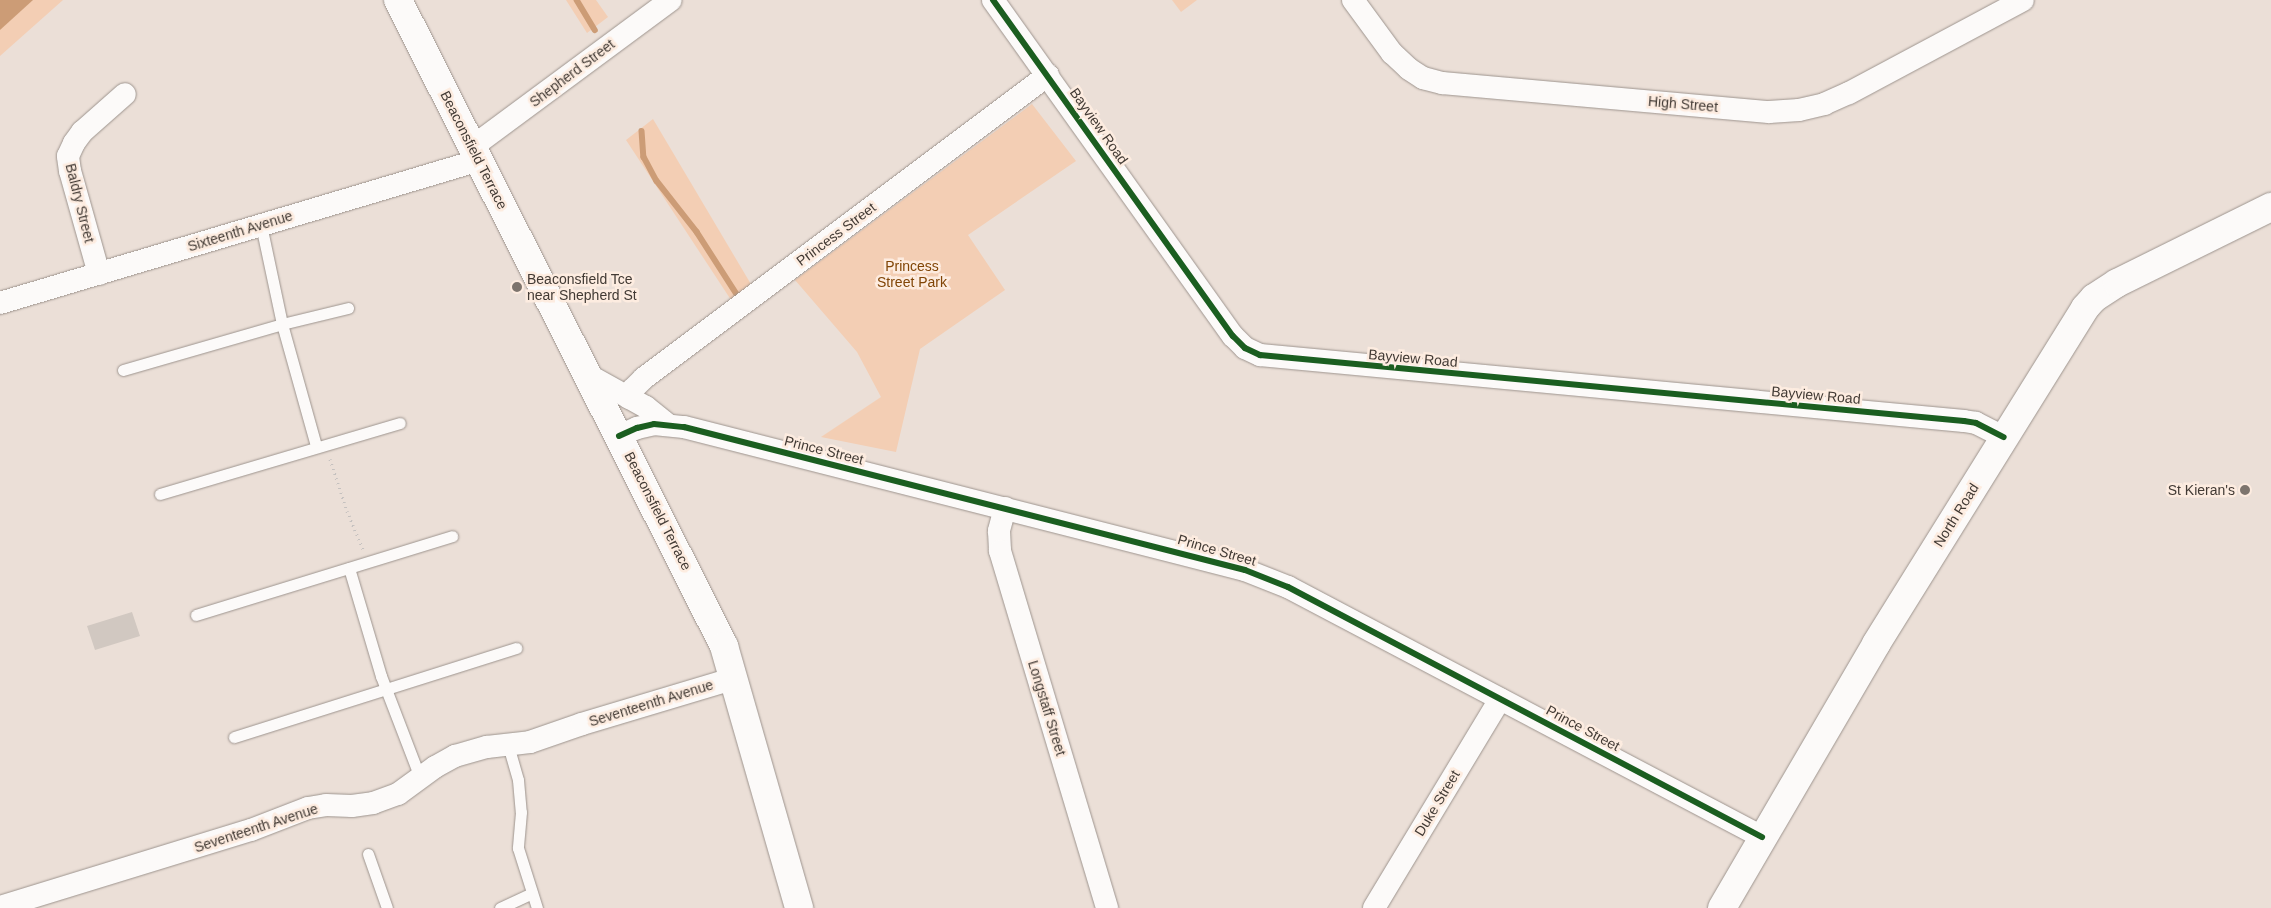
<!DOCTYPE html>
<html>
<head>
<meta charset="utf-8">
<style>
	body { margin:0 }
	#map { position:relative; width:2271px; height:908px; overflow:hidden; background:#ebdfd7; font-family:Arial,sans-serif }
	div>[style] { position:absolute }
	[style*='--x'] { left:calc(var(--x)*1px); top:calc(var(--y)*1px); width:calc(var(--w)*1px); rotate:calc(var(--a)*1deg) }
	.green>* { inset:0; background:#f3ceb4 }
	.water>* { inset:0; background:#cc9c76 }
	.stream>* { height:5.5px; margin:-2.75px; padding:0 2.75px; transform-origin:2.75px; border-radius:2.75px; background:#cc9c76 }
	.building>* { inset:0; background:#d1c8c1 }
	.path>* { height:3px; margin-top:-1.5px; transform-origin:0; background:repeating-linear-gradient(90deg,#c5c1bf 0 1px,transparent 0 5px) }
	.roads { filter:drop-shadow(0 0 1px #9d948e) drop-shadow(0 0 1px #9d948e) }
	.service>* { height:11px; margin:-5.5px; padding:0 5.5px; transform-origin:5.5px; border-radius:5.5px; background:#fcfaf9 }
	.minor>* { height:22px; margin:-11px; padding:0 11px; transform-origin:11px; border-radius:11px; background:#fcfaf9 }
	.tertiary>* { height:28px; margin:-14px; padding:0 14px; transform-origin:14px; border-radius:14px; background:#fcfaf9 }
	.secondary>* { height:28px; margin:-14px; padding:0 14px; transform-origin:14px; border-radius:14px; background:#fcfaf9 }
	.cycleway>* { height:6px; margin:-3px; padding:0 3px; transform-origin:3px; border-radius:3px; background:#1b5e20 }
	.dots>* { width:14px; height:14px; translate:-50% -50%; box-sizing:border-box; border:2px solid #fdece0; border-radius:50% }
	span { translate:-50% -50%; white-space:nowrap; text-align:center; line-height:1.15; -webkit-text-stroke:5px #fdece0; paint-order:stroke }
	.street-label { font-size:14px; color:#423a34 }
	.park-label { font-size:14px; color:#814506 }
	.poi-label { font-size:14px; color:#423a34 }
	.left { translate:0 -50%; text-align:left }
	.right { translate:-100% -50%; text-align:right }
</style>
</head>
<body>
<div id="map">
	<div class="green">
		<div style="clip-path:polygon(0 0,63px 0,0 56px)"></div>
		<div style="clip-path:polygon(566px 0,596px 0,608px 17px,587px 33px)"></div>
		<div style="clip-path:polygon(1172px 0,1197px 0,1181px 12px)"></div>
		<div style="clip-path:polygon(1032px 104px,1076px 161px,968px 235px,1005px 290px,920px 349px,896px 452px,821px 437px,881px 397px,857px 352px,795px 280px)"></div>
		<div style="clip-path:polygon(653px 119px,755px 291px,735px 306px,626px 140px)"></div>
	</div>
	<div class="water">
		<div style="clip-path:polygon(0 0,33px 0,0 30px)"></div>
	</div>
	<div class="stream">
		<div style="--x:577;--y:0;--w:35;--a:59"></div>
		<div style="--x:642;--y:131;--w:26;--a:86"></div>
		<div style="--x:644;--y:157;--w:27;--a:62"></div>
		<div style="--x:657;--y:181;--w:65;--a:51.9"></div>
		<div style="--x:697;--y:232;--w:80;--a:57.3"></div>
	</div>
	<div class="building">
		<div style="clip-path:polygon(132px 612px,140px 636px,95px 650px,87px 626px)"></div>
	</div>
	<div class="path">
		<div style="--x:330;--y:459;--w:55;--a:71.9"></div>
		<div style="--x:347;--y:511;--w:41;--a:67.2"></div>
	</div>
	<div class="roads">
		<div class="service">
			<div style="--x:261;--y:225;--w:101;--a:78"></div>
			<div style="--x:282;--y:324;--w:127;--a:74.4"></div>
			<div style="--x:123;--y:370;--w:166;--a:-16.1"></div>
			<div style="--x:282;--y:324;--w:68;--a:-13.6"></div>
			<div style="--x:160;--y:494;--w:250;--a:-16.5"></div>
			<div style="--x:349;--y:568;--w:113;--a:73.5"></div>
			<div style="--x:381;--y:676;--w:111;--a:69"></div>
			<div style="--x:196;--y:615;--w:268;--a:-17.1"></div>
			<div style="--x:234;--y:737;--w:296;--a:-17.5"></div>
			<div style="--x:508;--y:745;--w:36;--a:74"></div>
			<div style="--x:518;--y:780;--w:32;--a:85"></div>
			<div style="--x:521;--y:812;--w:36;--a:95"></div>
			<div style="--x:518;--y:848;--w:63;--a:72.4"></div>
			<div style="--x:368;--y:854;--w:57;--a:70.6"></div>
			<div style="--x:500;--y:908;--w:35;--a:-25"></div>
		</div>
		<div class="minor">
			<div style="--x:993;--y:0;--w:413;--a:54.5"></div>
			<div style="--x:1233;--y:336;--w:17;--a:45"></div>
			<div style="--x:1245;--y:348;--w:17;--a:25"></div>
			<div style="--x:1260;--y:355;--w:707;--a:5.36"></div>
			<div style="--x:1964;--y:421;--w:12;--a:9"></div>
			<div style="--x:1976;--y:423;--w:31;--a:27"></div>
			<div style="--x:1353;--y:0;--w:66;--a:53.7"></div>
			<div style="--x:1392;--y:53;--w:23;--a:43"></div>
			<div style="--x:1409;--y:69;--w:17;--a:33"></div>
			<div style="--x:1423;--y:78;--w:20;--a:15"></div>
			<div style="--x:1442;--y:83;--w:328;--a:5.1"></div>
			<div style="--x:1769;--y:112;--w:30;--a:-4"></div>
			<div style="--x:1799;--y:110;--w:26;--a:-13"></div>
			<div style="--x:1824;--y:104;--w:27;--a:-24"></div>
			<div style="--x:1849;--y:93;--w:197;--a:-28.1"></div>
			<div style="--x:472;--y:147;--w:247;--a:-36.5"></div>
			<div style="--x:99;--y:274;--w:107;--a:-105.7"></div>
			<div style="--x:70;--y:171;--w:15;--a:-98"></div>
			<div style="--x:68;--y:156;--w:14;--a:-65"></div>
			<div style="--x:74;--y:143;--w:14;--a:-54"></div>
			<div style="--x:82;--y:132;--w:57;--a:-41.5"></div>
			<div style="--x:0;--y:303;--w:500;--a:-16.6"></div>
			<div style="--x:590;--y:376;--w:64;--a:29"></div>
			<div style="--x:646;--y:407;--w:26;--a:39"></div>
			<div style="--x:629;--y:398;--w:10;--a:-66"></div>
			<div style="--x:633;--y:389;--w:16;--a:-45"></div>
			<div style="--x:644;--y:378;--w:505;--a:-36.87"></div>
			<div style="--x:619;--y:436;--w:20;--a:-24"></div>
			<div style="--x:637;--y:428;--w:17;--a:-13"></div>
			<div style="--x:654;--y:424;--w:30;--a:6"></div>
			<div style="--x:684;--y:427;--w:579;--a:14.3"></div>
			<div style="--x:1245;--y:570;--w:46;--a:21.6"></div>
			<div style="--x:1288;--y:587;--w:536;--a:27.81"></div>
			<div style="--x:1005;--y:508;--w:24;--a:105"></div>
			<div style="--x:999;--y:531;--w:20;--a:87"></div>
			<div style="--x:1000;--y:551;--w:373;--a:73.3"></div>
			<div style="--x:0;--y:907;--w:263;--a:-17.1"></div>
			<div style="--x:251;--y:830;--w:61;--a:-21.1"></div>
			<div style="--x:308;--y:808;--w:18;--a:-9"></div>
			<div style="--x:326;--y:805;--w:26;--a:2"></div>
			<div style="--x:352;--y:806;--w:21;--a:-8"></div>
			<div style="--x:373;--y:803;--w:27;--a:-20"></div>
			<div style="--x:398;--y:794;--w:46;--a:-36.1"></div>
			<div style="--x:435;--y:767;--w:23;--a:-29"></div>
			<div style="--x:455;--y:756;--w:33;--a:-16"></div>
			<div style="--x:487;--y:747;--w:43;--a:-6.6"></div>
			<div style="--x:530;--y:742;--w:55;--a:-19.1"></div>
			<div style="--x:582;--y:724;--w:160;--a:-16.7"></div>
			<div style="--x:1374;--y:908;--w:244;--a:-58.9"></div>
		</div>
		<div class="tertiary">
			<div style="--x:1722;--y:908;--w:306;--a:-59.7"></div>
			<div style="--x:1876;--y:644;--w:396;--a:-58.1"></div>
			<div style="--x:2085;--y:308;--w:13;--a:-48"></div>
			<div style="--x:2094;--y:298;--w:27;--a:-33"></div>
			<div style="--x:2117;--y:283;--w:172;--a:-26.3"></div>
		</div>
		<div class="secondary">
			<div style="--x:398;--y:0;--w:724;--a:63.22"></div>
			<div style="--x:724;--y:646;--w:273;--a:74"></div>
		</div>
	</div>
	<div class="cycleway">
		<div style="--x:993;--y:0;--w:413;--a:54.5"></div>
		<div style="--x:1233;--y:336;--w:17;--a:45"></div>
		<div style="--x:1245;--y:348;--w:17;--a:25"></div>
		<div style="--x:1260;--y:355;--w:707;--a:5.36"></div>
		<div style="--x:1964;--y:421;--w:12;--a:9"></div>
		<div style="--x:1976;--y:423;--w:31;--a:27"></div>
		<div style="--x:619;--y:436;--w:20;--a:-24"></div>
		<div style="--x:637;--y:428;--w:17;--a:-13"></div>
		<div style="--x:654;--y:424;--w:30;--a:6"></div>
		<div style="--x:684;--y:427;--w:579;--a:14.3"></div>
		<div style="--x:1245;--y:570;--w:46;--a:21.6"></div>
		<div style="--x:1288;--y:587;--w:536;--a:27.81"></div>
	</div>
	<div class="dots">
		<div style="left:517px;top:287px;background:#7d746d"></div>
		<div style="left:2245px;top:490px;background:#7d746d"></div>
	</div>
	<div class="street-label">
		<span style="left:572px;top:73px;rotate:-37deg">Shepherd Street</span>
		<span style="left:1683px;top:104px;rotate:5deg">High Street</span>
		<span style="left:1099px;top:126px;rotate:55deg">Bayview Road</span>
		<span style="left:474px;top:150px;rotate:63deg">Beaconsfield Terrace</span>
		<span style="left:80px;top:203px;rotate:76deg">Baldry Street</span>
		<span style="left:240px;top:231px;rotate:-17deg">Sixteenth Avenue</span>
		<span style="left:836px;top:234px;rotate:-37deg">Princess Street</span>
		<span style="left:1413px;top:358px;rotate:5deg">Bayview Road</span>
		<span style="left:1816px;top:395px;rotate:5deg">Bayview Road</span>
		<span style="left:824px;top:450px;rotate:14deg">Prince Street</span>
		<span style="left:658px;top:511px;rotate:63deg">Beaconsfield Terrace</span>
		<span style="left:1956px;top:515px;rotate:-58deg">North Road</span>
		<span style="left:1217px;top:550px;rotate:16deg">Prince Street</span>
		<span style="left:651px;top:703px;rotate:-17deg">Seventeenth Avenue</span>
		<span style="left:1047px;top:708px;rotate:73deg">Longstaff Street</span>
		<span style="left:1583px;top:728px;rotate:28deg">Prince Street</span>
		<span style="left:1437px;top:803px;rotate:-59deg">Duke Street</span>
		<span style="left:256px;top:828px;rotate:-18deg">Seventeenth Avenue</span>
	</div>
	<div class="park-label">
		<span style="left:912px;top:274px">Princess<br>Street Park</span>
	</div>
	<div class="poi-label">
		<span class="left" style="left:527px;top:287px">Beaconsfield Tce<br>near Shepherd St</span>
		<span class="right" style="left:2235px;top:490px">St Kieran's</span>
	</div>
</div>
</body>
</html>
